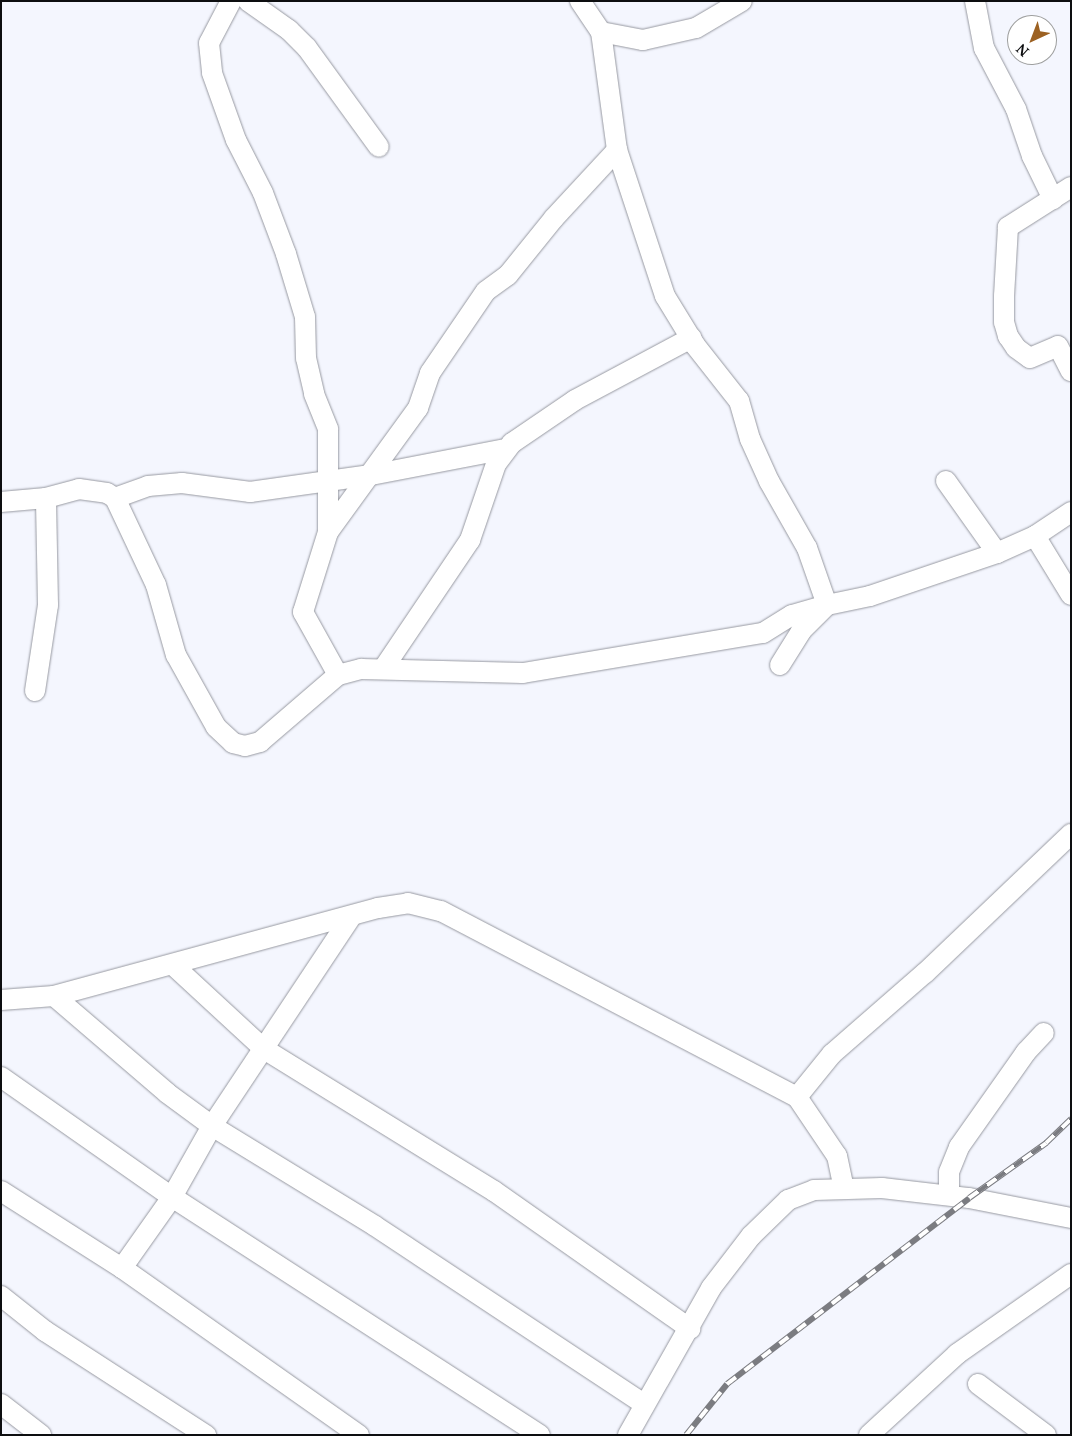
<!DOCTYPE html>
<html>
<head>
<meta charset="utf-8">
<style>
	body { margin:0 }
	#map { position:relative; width:1072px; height:1436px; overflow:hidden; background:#f4f6fe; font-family:"Noto Serif",serif }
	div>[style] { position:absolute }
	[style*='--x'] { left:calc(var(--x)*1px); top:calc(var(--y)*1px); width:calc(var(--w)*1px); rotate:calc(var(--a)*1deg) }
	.roads { filter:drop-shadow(0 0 1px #9799a1) drop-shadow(0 0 1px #9799a1) }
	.minor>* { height:20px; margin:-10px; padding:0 10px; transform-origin:10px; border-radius:10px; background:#fff }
	.rail>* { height:5.5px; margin-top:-2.75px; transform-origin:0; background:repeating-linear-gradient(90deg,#fff 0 11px,#7b7c81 0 22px); box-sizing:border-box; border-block:1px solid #7b7c81 }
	span { translate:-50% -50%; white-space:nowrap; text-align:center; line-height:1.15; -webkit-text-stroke:4px #fff; paint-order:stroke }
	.frame { position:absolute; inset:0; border:2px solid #0d0e10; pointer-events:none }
	.north { position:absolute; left:1007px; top:15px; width:50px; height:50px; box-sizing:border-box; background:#fff; border:1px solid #9e9f9f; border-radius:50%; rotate:223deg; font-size:14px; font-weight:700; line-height:20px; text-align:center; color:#0d0e10 }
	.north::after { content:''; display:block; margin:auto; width:18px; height:22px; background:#9c6122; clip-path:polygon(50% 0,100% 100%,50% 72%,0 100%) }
</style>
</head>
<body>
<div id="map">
	<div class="roads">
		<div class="minor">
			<div style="--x:231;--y:1;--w:47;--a:117.6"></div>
			<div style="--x:209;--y:43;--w:30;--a:84"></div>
			<div style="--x:212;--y:73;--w:71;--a:70.3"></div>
			<div style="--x:236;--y:140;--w:59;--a:63"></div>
			<div style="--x:263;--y:193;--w:65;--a:69.3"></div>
			<div style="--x:286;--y:254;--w:66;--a:73.2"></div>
			<div style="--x:305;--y:317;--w:41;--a:88.6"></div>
			<div style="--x:306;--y:358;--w:37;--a:77"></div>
			<div style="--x:314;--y:394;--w:38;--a:68"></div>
			<div style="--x:328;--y:429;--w:103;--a:90"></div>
			<div style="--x:248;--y:1;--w:50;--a:35.3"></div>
			<div style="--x:289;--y:30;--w:25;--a:45"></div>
			<div style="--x:307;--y:48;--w:122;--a:54"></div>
			<div style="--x:580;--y:1;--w:37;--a:56"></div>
			<div style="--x:601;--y:32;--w:43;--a:10.8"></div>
			<div style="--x:643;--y:40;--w:54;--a:-12.8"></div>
			<div style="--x:696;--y:28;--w:53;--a:-30.4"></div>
			<div style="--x:975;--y:1;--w:48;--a:79.2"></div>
			<div style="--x:984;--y:48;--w:69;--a:62.3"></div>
			<div style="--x:1016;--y:109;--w:50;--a:71.2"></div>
			<div style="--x:1032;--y:156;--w:48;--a:64"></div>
			<div style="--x:1071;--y:187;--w:75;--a:147.6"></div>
			<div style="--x:1008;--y:227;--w:69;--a:93.3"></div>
			<div style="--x:1004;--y:296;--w:26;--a:90"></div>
			<div style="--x:1004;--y:322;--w:15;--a:74"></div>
			<div style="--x:1008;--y:336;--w:14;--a:56"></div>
			<div style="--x:1016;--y:348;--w:17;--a:36"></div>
			<div style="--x:1030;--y:358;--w:30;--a:-23"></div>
			<div style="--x:1058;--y:346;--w:28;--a:63"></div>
			<div style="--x:946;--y:481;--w:88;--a:54.7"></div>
			<div style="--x:115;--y:498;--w:35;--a:-20"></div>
			<div style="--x:148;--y:486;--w:34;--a:-5"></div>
			<div style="--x:182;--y:483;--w:69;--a:7.5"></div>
			<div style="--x:250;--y:492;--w:122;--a:-8"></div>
			<div style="--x:371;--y:475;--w:137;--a:-10.9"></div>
			<div style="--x:1;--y:502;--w:45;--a:-5.1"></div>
			<div style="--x:1071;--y:512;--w:43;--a:146.3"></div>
			<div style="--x:1035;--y:536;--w:69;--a:58.6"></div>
			<div style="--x:780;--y:665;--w:40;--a:-58"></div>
			<div style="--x:801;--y:631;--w:37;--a:-45"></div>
			<div style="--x:827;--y:605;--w:44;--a:-11.8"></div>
			<div style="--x:870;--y:596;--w:134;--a:-18.7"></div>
			<div style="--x:997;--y:553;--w:42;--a:-24.1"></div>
			<div style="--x:383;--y:669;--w:156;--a:-56"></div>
			<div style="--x:470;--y:540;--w:80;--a:-71.1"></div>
			<div style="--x:496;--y:464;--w:26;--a:-53"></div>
			<div style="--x:512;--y:443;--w:76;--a:-34.3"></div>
			<div style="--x:575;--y:400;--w:132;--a:-28.1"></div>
			<div style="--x:338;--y:675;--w:72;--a:-119.1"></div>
			<div style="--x:303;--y:612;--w:84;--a:-72.6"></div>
			<div style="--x:328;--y:532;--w:153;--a:-54"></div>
			<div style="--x:418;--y:408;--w:37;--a:-71"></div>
			<div style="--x:430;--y:373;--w:99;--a:-55.7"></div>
			<div style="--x:486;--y:291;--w:27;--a:-36"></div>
			<div style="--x:508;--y:275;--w:73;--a:-51.1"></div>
			<div style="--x:554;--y:218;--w:93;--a:-47.2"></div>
			<div style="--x:35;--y:691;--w:87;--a:-81.4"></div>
			<div style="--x:48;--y:605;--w:107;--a:-91.1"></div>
			<div style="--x:46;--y:498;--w:34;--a:-15"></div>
			<div style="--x:79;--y:489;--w:28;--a:8"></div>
			<div style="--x:107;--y:493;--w:9;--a:32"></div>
			<div style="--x:115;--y:498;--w:96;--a:64.8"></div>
			<div style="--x:156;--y:585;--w:73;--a:74.1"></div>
			<div style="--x:176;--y:655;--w:82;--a:60.9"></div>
			<div style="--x:216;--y:727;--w:23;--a:43"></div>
			<div style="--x:233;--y:743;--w:12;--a:14"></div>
			<div style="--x:245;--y:746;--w:16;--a:-15"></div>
			<div style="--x:260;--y:742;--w:103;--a:-40.7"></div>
			<div style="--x:338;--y:675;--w:24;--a:-15"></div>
			<div style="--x:361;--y:669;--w:162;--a:1.4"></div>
			<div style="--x:523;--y:673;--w:243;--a:-9.5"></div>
			<div style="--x:763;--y:633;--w:34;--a:-32"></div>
			<div style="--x:792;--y:615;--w:36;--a:-16"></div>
			<div style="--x:827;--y:605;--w:60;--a:-109.3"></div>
			<div style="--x:807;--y:548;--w:77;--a:-119.6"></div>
			<div style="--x:769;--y:481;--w:46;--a:-114.3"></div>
			<div style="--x:750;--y:439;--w:40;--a:-106"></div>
			<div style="--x:739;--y:401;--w:71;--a:-128.2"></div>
			<div style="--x:695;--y:345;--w:57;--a:-121.5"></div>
			<div style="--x:665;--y:296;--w:154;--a:-108.2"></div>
			<div style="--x:617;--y:150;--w:119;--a:-97.7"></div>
			<div style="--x:174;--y:966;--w:122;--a:42.7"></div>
			<div style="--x:264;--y:1049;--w:270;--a:31.7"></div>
			<div style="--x:494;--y:1191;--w:240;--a:35.1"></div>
			<div style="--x:54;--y:996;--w:149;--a:40.6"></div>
			<div style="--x:167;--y:1093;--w:56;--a:36.3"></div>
			<div style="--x:212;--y:1126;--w:191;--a:31.5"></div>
			<div style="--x:375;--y:1226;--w:323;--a:33.5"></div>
			<div style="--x:1;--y:1000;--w:53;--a:-4.3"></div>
			<div style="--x:54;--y:996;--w:336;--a:-15.2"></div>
			<div style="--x:378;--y:908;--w:30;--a:-9"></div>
			<div style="--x:408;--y:903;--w:34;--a:14"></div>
			<div style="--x:441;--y:911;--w:402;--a:27.6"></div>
			<div style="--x:797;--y:1097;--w:71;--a:55.9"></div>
			<div style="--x:837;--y:1156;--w:33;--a:78"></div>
			<div style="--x:1;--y:1077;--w:209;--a:35.1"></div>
			<div style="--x:172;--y:1197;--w:438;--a:32.9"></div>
			<div style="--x:797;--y:1097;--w:55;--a:-50.9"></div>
			<div style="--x:832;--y:1054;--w:123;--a:-41.1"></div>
			<div style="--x:925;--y:973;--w:202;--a:-43.6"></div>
			<div style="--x:1;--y:1191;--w:143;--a:32.5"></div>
			<div style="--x:122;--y:1268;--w:290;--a:35.2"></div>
			<div style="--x:949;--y:1195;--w:23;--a:-90"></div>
			<div style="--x:949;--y:1172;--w:27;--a:-68"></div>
			<div style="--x:959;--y:1147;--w:116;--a:-54.8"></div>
			<div style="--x:1026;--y:1052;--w:26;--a:-47"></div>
			<div style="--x:122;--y:1268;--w:87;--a:-54.8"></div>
			<div style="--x:172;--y:1197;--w:81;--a:-60.6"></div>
			<div style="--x:212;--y:1126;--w:251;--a:-56.4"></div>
			<div style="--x:1;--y:1296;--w:56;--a:38.5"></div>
			<div style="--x:45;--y:1331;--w:192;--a:32.9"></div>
			<div style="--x:978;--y:1384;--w:85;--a:36.9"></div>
			<div style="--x:1;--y:1404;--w:51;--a:37.8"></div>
			<div style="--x:628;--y:1435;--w:169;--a:-60.5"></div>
			<div style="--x:711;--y:1288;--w:66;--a:-52.4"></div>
			<div style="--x:751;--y:1236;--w:52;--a:-44.2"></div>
			<div style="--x:788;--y:1200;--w:28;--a:-21"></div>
			<div style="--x:814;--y:1190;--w:68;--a:-1.7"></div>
			<div style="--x:882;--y:1188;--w:88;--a:6.6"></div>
			<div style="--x:969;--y:1198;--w:104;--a:11.1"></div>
			<div style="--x:869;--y:1435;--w:120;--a:-42.6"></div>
			<div style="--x:957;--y:1354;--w:139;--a:-35.1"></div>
		</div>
	</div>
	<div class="rail">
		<div style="--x:686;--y:1435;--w:65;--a:-51.2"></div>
		<div style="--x:727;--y:1384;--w:305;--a:-37.5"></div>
		<div style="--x:969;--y:1198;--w:95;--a:-35.5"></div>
		<div style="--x:1046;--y:1143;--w:35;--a:-44"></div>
	</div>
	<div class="frame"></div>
	<div class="north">N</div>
</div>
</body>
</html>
